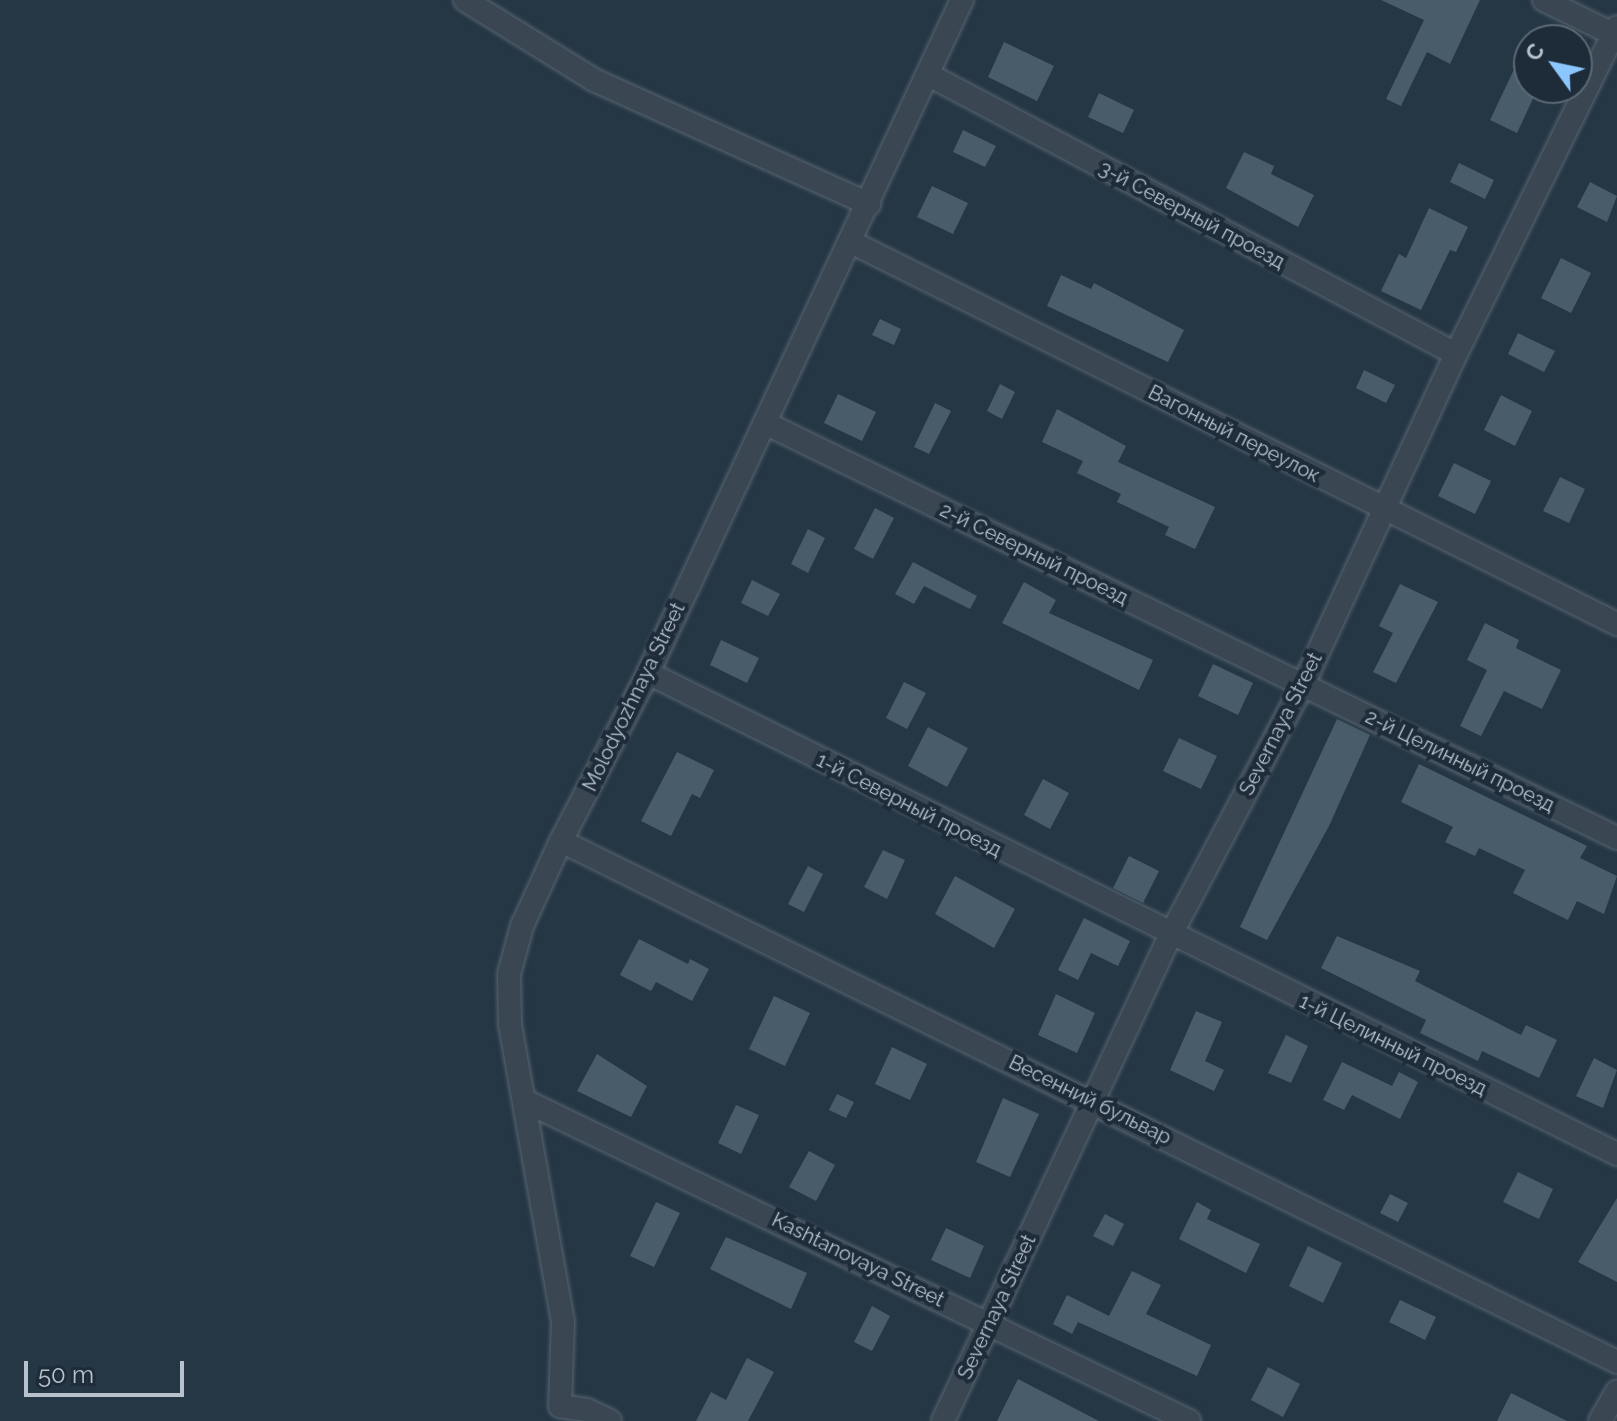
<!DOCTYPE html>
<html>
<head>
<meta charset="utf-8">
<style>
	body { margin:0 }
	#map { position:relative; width:1617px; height:1421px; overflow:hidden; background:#253644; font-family:Raleway,sans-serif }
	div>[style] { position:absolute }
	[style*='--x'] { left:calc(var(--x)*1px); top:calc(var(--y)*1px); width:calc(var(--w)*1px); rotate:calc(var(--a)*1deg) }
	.building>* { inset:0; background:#495c6a }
	.roads { filter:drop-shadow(0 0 2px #586571) drop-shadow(0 0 2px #586571) }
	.minor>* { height:22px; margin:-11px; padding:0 11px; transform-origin:11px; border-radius:11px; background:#3a4753 }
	span { translate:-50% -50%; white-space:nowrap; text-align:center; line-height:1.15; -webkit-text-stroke:8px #1e2c39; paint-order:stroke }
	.street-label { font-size:20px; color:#b7c2cd }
	.north { position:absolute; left:1513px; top:24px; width:80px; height:80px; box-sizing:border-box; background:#1e2c39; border:2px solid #5b6874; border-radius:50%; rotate:303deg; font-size:22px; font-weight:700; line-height:32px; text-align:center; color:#b7c2cd }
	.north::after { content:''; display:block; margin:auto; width:28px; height:36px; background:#8bc6fe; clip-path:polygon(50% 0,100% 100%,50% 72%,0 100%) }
	.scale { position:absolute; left:24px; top:1361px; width:160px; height:36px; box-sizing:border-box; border:4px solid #b7c2cd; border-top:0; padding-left:10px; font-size:24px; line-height:28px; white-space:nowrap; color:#b7c2cd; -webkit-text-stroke:6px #1e2c39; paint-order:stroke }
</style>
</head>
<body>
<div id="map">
	<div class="building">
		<div style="clip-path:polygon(1381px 0,1480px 0,1450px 64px,1427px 52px,1401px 106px,1386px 99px,1424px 20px)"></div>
		<div style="clip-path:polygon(1529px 38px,1529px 88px,1538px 88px,1517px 133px,1490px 120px)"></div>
		<div style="clip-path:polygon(1004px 42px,1054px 66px,1037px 101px,988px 77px)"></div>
		<div style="clip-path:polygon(1099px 93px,1134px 110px,1123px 133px,1088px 117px)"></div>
		<div style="clip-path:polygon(963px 130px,996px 146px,985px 167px,953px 152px)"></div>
		<div style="clip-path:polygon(1244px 152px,1274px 166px,1271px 174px,1314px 195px,1298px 227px,1226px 188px)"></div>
		<div style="clip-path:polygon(1459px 163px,1494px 180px,1485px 199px,1450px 182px)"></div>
		<div style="clip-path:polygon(1590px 182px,1617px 196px,1607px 222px,1577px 207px)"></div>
		<div style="clip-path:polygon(932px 186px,968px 203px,953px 234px,917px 217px)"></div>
		<div style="clip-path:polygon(1429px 208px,1468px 227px,1456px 252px,1450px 250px,1421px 310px,1381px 291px,1399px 254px,1406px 258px)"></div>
		<div style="clip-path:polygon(1561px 258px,1591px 273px,1571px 313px,1541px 298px)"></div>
		<div style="clip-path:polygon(1061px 275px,1091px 289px,1094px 283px,1184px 330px,1168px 362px,1047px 306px)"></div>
		<div style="clip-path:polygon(880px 319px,901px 329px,894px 345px,872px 335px)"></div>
		<div style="clip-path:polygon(1518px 333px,1555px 351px,1544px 372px,1508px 354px)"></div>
		<div style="clip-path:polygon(1364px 370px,1395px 385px,1386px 403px,1356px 388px)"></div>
		<div style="clip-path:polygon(1000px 384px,1015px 392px,1002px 419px,987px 411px)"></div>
		<div style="clip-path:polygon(838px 394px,876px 412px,862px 441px,824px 423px)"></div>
		<div style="clip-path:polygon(1501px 395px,1532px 411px,1515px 446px,1484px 430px)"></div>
		<div style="clip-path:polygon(935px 403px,951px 411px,929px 454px,914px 447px)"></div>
		<div style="clip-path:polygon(1057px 409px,1126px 446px,1118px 462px,1215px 507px,1195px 549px,1165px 535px,1169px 527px,1117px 502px,1121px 494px,1077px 473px,1083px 461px,1042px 442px)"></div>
		<div style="clip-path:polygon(1454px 463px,1491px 481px,1475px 514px,1438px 496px)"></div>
		<div style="clip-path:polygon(1560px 477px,1585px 489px,1569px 523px,1543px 511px)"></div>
		<div style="clip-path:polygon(875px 508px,894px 518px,873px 559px,854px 549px)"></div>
		<div style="clip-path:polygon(808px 529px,825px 538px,808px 573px,791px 564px)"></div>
		<div style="clip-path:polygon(913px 562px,977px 596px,970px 609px,924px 586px,914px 604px,895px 594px)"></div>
		<div style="clip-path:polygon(752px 580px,780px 594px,768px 616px,741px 603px)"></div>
		<div style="clip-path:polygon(1024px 582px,1056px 600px,1049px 613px,1153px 660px,1139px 690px,1002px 623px)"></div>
		<div style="clip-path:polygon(1400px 584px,1438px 602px,1396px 683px,1373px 672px,1393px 633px,1379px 626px)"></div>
		<div style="clip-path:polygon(1485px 623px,1519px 640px,1516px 648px,1561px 670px,1542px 709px,1504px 691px,1481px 736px,1460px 726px,1487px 670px,1467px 660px)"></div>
		<div style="clip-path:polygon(721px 640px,759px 658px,747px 683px,710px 665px)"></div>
		<div style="clip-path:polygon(1213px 664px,1253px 683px,1238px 715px,1198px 696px)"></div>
		<div style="clip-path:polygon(904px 682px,926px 693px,907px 729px,886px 718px)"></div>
		<div style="clip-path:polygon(1337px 719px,1370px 735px,1329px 826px,1267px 940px,1240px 927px)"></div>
		<div style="clip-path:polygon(928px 727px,968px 748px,947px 787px,908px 766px)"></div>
		<div style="clip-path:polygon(1179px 738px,1217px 756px,1201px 789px,1163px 771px)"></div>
		<div style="clip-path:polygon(677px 752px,714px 770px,700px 798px,692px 794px,671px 836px,641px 821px)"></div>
		<div style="clip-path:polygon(1419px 764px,1587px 846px,1580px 858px,1617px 876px,1604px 914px,1577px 901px,1568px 920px,1513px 893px,1525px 870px,1479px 848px,1475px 856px,1445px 842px,1453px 827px,1401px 802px)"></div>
		<div style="clip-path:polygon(1043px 779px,1069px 793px,1050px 829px,1024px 815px)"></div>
		<div style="clip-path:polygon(883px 850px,905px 860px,887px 899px,864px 887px)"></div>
		<div style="clip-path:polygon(1129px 856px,1159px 871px,1143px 903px,1113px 888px)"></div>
		<div style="clip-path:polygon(808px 866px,823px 874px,804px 912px,788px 904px)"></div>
		<div style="clip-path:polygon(955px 876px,1015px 909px,994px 948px,935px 914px)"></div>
		<div style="clip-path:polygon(1084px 918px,1130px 941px,1118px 966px,1091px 953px,1078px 980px,1058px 970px)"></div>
		<div style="clip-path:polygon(1337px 936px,1420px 971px,1415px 981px,1521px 1035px,1526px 1025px,1557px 1040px,1539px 1078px,1482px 1051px,1478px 1061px,1420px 1033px,1426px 1020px,1321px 968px)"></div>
		<div style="clip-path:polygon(639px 939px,688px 964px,690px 959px,709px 969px,692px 1001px,656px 982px,651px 991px,620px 975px)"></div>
		<div style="clip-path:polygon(1056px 994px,1095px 1013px,1077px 1053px,1038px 1035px)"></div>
		<div style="clip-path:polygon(774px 996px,810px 1013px,785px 1066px,749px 1049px)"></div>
		<div style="clip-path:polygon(1196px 1011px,1222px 1022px,1205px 1061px,1224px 1070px,1214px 1091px,1170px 1070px)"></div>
		<div style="clip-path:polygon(1286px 1035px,1308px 1046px,1291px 1083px,1268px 1073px)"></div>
		<div style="clip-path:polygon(892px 1047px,927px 1064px,910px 1100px,875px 1084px)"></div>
		<div style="clip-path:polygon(597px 1054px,647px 1086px,631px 1117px,577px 1091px)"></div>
		<div style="clip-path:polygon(1594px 1058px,1617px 1070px,1603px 1108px,1576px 1096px)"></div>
		<div style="clip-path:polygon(1342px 1062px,1392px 1086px,1399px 1072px,1418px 1082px,1400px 1119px,1352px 1095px,1344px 1110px,1323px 1100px)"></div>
		<div style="clip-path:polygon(837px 1094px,854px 1102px,846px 1118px,829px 1110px)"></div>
		<div style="clip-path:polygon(1003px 1098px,1039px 1114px,1010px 1177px,976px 1162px)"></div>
		<div style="clip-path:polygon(736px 1105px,759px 1115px,741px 1154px,718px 1143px)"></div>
		<div style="clip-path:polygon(809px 1151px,835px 1165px,816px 1201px,789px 1187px)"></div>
		<div style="clip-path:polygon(1518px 1172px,1553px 1189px,1539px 1219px,1503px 1202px)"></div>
		<div style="clip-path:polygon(1390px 1194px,1408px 1203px,1398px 1222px,1380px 1213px)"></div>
		<div style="clip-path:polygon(1617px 1198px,1617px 1282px,1578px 1262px)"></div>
		<div style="clip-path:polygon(656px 1202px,680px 1213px,654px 1267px,630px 1256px)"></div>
		<div style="clip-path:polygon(1197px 1202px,1211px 1210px,1207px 1219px,1260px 1244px,1246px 1273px,1179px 1239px)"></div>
		<div style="clip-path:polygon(1105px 1214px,1124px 1224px,1113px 1246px,1093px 1236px)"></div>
		<div style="clip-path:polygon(946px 1228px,984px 1246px,970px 1278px,931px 1260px)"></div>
		<div style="clip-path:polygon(726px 1237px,807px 1273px,791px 1309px,710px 1269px)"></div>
		<div style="clip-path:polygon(1308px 1246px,1342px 1263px,1323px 1303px,1289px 1286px)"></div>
		<div style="clip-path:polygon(1132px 1271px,1161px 1285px,1146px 1314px,1211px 1345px,1197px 1376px,1078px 1322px,1072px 1334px,1053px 1324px,1067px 1295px,1109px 1316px)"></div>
		<div style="clip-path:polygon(1400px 1300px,1436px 1317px,1425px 1340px,1389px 1322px)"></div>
		<div style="clip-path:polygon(872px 1306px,890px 1316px,872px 1351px,854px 1342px)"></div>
		<div style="clip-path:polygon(747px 1358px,774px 1372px,748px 1421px,696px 1421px,711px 1392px,726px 1400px)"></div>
		<div style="clip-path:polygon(1268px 1367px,1300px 1384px,1283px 1417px,1251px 1400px)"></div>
		<div style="clip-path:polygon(1018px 1379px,1099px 1421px,997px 1421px)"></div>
		<div style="clip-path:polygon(1511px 1393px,1567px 1421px,1497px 1421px)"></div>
	</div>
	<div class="roads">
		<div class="minor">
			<div style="--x:465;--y:0;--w:152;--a:31.8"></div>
			<div style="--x:594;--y:80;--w:302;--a:24.3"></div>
			<div style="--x:1544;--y:0;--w:81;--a:26.3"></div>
			<div style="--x:929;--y:75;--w:596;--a:27.9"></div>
			<div style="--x:853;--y:243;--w:854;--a:26.51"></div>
			<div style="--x:765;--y:423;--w:948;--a:25.97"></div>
			<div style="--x:648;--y:673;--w:1082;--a:26.4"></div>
			<div style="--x:561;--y:841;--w:1178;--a:26.26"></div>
			<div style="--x:525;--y:1101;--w:737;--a:25.73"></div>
			<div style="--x:610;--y:1421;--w:25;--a:-154"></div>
			<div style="--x:587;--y:1410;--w:27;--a:-172"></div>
			<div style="--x:560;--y:1406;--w:84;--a:-88"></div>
			<div style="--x:563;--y:1322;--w:302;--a:-100.1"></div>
			<div style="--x:510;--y:1025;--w:51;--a:-91.1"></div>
			<div style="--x:509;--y:974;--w:50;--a:-74.8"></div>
			<div style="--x:522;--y:926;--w:94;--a:-65.4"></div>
			<div style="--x:561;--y:841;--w:189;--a:-62.6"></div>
			<div style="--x:648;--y:673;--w:743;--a:-64.99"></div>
			<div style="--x:943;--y:1421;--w:535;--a:-64.92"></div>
			<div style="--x:1170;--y:936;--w:284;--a:-62.1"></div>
			<div style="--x:1303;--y:685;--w:365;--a:-65.2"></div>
			<div style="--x:1456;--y:354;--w:364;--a:-63.8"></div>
			<div style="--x:1600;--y:1421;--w:34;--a:-60"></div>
		</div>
	</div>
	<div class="street-label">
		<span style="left:1192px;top:215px;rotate:28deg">3-й Северный проезд</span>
		<span style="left:1234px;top:434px;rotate:27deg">Вагонный переулок</span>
		<span style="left:1034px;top:554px;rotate:26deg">2-й Северный проезд</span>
		<span style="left:634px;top:697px;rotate:-64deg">Molodyozhnaya Street</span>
		<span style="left:1281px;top:724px;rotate:-63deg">Severnaya Street</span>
		<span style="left:1460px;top:761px;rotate:26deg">2-й Целинный проезд</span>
		<span style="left:909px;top:805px;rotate:27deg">1-й Северный проезд</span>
		<span style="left:1393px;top:1045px;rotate:26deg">1-й Целинный проезд</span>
		<span style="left:1090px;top:1100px;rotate:26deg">Весенний бульвар</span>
		<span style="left:858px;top:1260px;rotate:26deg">Kashtanovaya Street</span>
		<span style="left:997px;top:1307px;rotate:-65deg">Severnaya Street</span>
	</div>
	<div class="north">С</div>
	<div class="scale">50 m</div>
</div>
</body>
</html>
